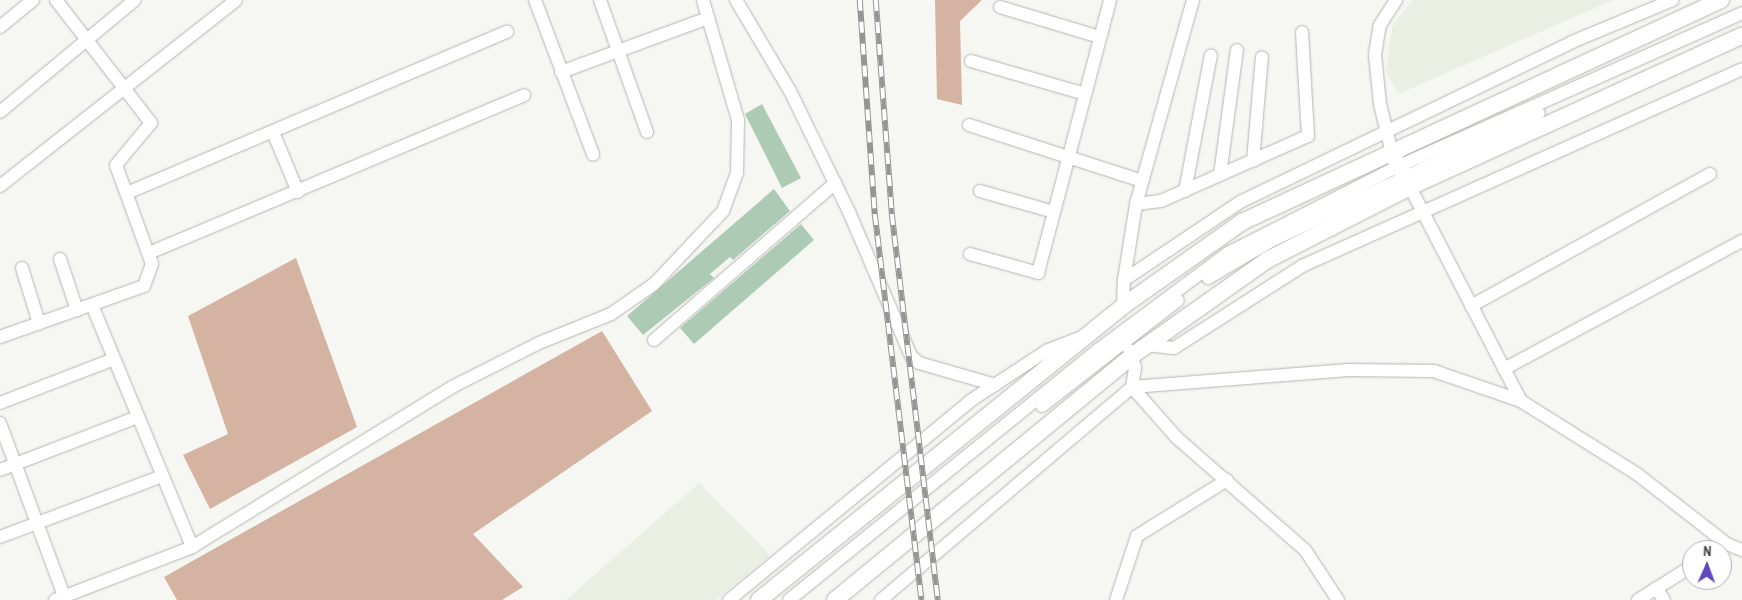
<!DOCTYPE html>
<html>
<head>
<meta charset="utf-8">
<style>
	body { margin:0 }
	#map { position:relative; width:1742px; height:600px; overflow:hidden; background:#f6f7f2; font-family:"Archivo Narrow",sans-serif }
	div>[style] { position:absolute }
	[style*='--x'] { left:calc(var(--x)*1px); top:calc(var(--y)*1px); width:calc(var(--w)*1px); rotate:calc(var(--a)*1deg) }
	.built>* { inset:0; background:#ebeee2 }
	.forest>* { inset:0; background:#d5b3a2 }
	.building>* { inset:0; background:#adcbb4 }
	.roads { filter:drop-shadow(0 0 1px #b4b5b0) drop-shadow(0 0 1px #b4b5b0) }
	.minor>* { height:12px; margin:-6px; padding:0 6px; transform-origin:6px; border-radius:6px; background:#fff }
	.major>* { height:16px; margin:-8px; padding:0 8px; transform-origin:8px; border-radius:8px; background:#fff }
	.rail>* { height:5.5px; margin-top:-2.75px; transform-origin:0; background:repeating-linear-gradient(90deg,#fff 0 11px,#959693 0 22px); box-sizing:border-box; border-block:1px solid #959693 }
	span { translate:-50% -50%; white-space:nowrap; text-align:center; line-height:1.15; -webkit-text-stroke:5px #fff; paint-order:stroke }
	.north { position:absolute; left:1682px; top:540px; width:50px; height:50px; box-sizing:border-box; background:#fff; border:1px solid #b0b0af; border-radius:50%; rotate:2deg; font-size:14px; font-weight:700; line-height:20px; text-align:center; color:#393938 }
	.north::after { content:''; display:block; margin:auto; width:18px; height:22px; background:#6045bd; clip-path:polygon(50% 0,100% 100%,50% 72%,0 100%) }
</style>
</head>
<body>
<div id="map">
	<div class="built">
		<div style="clip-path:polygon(1413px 0,1613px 0,1398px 94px,1386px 71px,1393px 24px)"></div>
		<div style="clip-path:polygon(699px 483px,770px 555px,716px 600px,566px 600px)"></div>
	</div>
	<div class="forest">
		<div style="clip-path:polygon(935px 0,982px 0,960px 21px,962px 105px,937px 99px)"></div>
		<div style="clip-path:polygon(296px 258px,357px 427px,210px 509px,183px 455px,228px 434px,188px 316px)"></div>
		<div style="clip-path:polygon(602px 331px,652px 411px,473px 534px,523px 587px,502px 600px,177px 600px,164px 577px)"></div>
	</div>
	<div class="building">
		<div style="clip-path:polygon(762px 104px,801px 178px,782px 188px,745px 114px)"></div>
		<div style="clip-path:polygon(774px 189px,790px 211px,733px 260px,730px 257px,710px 274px,714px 278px,643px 335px,627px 316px)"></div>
		<div style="clip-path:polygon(801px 224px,814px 240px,694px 344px,680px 328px)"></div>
	</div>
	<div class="roads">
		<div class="minor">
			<div style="--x:535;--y:0;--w:165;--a:69.4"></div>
			<div style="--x:600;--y:0;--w:140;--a:70.4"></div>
			<div style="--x:736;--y:0;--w:106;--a:59.3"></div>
			<div style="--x:790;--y:91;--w:135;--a:64"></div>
			<div style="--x:849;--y:212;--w:157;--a:66.7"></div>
			<div style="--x:911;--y:356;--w:11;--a:41"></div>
			<div style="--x:919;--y:363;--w:79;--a:16.1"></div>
			<div style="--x:1000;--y:7;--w:104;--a:16.7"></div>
			<div style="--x:0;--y:27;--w:43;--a:-39.3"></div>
			<div style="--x:971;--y:61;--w:119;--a:16.1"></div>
			<div style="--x:561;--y:72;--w:157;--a:-20.2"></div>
			<div style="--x:0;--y:112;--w:175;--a:-39.7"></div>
			<div style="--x:969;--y:125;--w:182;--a:17.9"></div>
			<div style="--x:273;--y:132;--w:65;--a:67.4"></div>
			<div style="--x:1392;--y:153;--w:50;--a:-103.8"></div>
			<div style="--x:1380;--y:104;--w:49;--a:-95.8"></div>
			<div style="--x:1375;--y:55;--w:30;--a:-81"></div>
			<div style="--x:1380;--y:25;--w:30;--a:-57"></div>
			<div style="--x:1253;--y:161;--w:104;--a:-85.1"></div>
			<div style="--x:1220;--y:175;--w:126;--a:-82.3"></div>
			<div style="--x:0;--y:186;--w:300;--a:-38.2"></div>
			<div style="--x:1410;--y:187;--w:241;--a:62.6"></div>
			<div style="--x:980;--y:191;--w:77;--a:15.8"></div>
			<div style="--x:1185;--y:191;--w:138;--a:-79.2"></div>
			<div style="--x:127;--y:193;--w:413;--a:-23"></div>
			<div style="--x:1136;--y:204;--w:25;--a:-7"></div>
			<div style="--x:1161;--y:201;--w:161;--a:-23.9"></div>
			<div style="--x:1308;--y:136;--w:104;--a:-93.3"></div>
			<div style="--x:149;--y:253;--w:407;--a:-22.8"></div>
			<div style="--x:970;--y:254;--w:71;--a:15.6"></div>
			<div style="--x:1038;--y:273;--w:282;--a:-75.2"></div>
			<div style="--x:60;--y:259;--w:54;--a:71.6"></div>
			<div style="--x:22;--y:268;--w:58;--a:72.8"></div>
			<div style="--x:1208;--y:278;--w:71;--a:-30.5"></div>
			<div style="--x:1269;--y:242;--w:299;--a:-25.5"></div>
			<div style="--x:1124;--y:280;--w:77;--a:-81"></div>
			<div style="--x:1136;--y:204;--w:212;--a:-74.4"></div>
			<div style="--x:92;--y:305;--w:262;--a:67.5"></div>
			<div style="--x:1123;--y:306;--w:26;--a:-88"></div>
			<div style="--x:1124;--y:280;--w:140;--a:-33.9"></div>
			<div style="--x:1240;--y:202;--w:369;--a:-25.7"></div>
			<div style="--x:1572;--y:42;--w:109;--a:-22.6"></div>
			<div style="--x:1471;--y:306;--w:273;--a:-28.9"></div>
			<div style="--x:0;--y:337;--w:153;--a:-19.5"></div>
			<div style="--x:144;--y:286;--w:23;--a:-70"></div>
			<div style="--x:152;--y:264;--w:105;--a:-110"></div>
			<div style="--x:116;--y:165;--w:55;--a:-50.2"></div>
			<div style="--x:151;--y:123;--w:155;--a:-127.7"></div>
			<div style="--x:654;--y:340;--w:240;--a:-40.9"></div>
			<div style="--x:1146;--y:345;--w:28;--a:6"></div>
			<div style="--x:1174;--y:348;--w:152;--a:-32.6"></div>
			<div style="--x:1302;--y:266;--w:482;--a:-24.1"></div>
			<div style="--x:1504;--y:369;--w:270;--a:-28.3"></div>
			<div style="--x:0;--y:403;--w:122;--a:-21.1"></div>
			<div style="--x:1042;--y:406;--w:172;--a:-37.9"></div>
			<div style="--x:0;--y:423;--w:184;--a:69.7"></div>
			<div style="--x:0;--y:470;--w:145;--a:-21.1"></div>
			<div style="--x:0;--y:537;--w:171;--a:-20.6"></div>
			<div style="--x:1656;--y:588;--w:14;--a:56"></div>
			<div style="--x:55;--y:600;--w:147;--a:-21.1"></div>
			<div style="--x:192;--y:547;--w:305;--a:-31.6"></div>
			<div style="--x:452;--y:387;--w:97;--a:-26.8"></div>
			<div style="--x:539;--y:343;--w:78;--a:-21.9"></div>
			<div style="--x:611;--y:314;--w:52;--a:-34.9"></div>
			<div style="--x:654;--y:284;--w:100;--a:-46.6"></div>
			<div style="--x:723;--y:211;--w:40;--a:-69.8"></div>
			<div style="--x:737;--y:173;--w:53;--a:-88.9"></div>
			<div style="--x:738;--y:120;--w:125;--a:-106.3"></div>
			<div style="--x:729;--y:600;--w:313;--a:-39.5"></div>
			<div style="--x:970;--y:401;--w:93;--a:-33.2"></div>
			<div style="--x:1048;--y:350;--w:34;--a:-21"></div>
			<div style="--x:789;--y:600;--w:399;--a:-39"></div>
			<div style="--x:1099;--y:349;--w:161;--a:-36.7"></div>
			<div style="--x:1228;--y:253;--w:192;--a:-27"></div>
			<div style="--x:1399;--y:166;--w:376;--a:-24"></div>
			<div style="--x:881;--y:600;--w:329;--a:-40.3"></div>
			<div style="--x:1132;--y:387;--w:20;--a:-81"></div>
			<div style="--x:1135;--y:367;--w:18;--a:-109"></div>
			<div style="--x:1116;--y:600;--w:67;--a:-71.8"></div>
			<div style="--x:1137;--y:536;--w:106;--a:-31.9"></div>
			<div style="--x:1338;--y:600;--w:60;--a:-123.4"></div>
			<div style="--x:1305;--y:550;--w:170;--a:-138.8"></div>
			<div style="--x:1177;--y:438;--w:68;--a:-131.4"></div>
			<div style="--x:1132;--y:387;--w:217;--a:-4.5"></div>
			<div style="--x:1348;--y:370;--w:86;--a:0.7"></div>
			<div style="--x:1434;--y:371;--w:92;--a:19"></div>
			<div style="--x:1521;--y:401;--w:137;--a:32.2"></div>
			<div style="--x:1637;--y:474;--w:114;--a:37.9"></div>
			<div style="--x:1727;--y:544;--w:16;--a:22"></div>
			<div style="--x:1638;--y:600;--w:64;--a:-32.2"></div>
		</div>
		<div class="major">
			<div style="--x:1392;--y:153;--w:38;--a:62"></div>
			<div style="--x:759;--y:600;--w:468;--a:-38.9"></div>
			<div style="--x:1123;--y:306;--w:146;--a:-35.2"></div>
			<div style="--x:1242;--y:222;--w:528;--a:-24.87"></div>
			<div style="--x:835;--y:600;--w:386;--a:-39.4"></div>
			<div style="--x:1133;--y:355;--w:164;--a:-35.3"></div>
			<div style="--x:1267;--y:260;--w:161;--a:-27"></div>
			<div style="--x:1410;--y:187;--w:365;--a:-24.5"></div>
		</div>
	</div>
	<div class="rail">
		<div style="--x:860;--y:0;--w:215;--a:86"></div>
		<div style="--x:875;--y:214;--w:389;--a:83.1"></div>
		<div style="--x:876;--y:0;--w:215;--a:85.7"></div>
		<div style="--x:892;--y:214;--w:389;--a:83.2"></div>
	</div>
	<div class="north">N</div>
</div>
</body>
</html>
